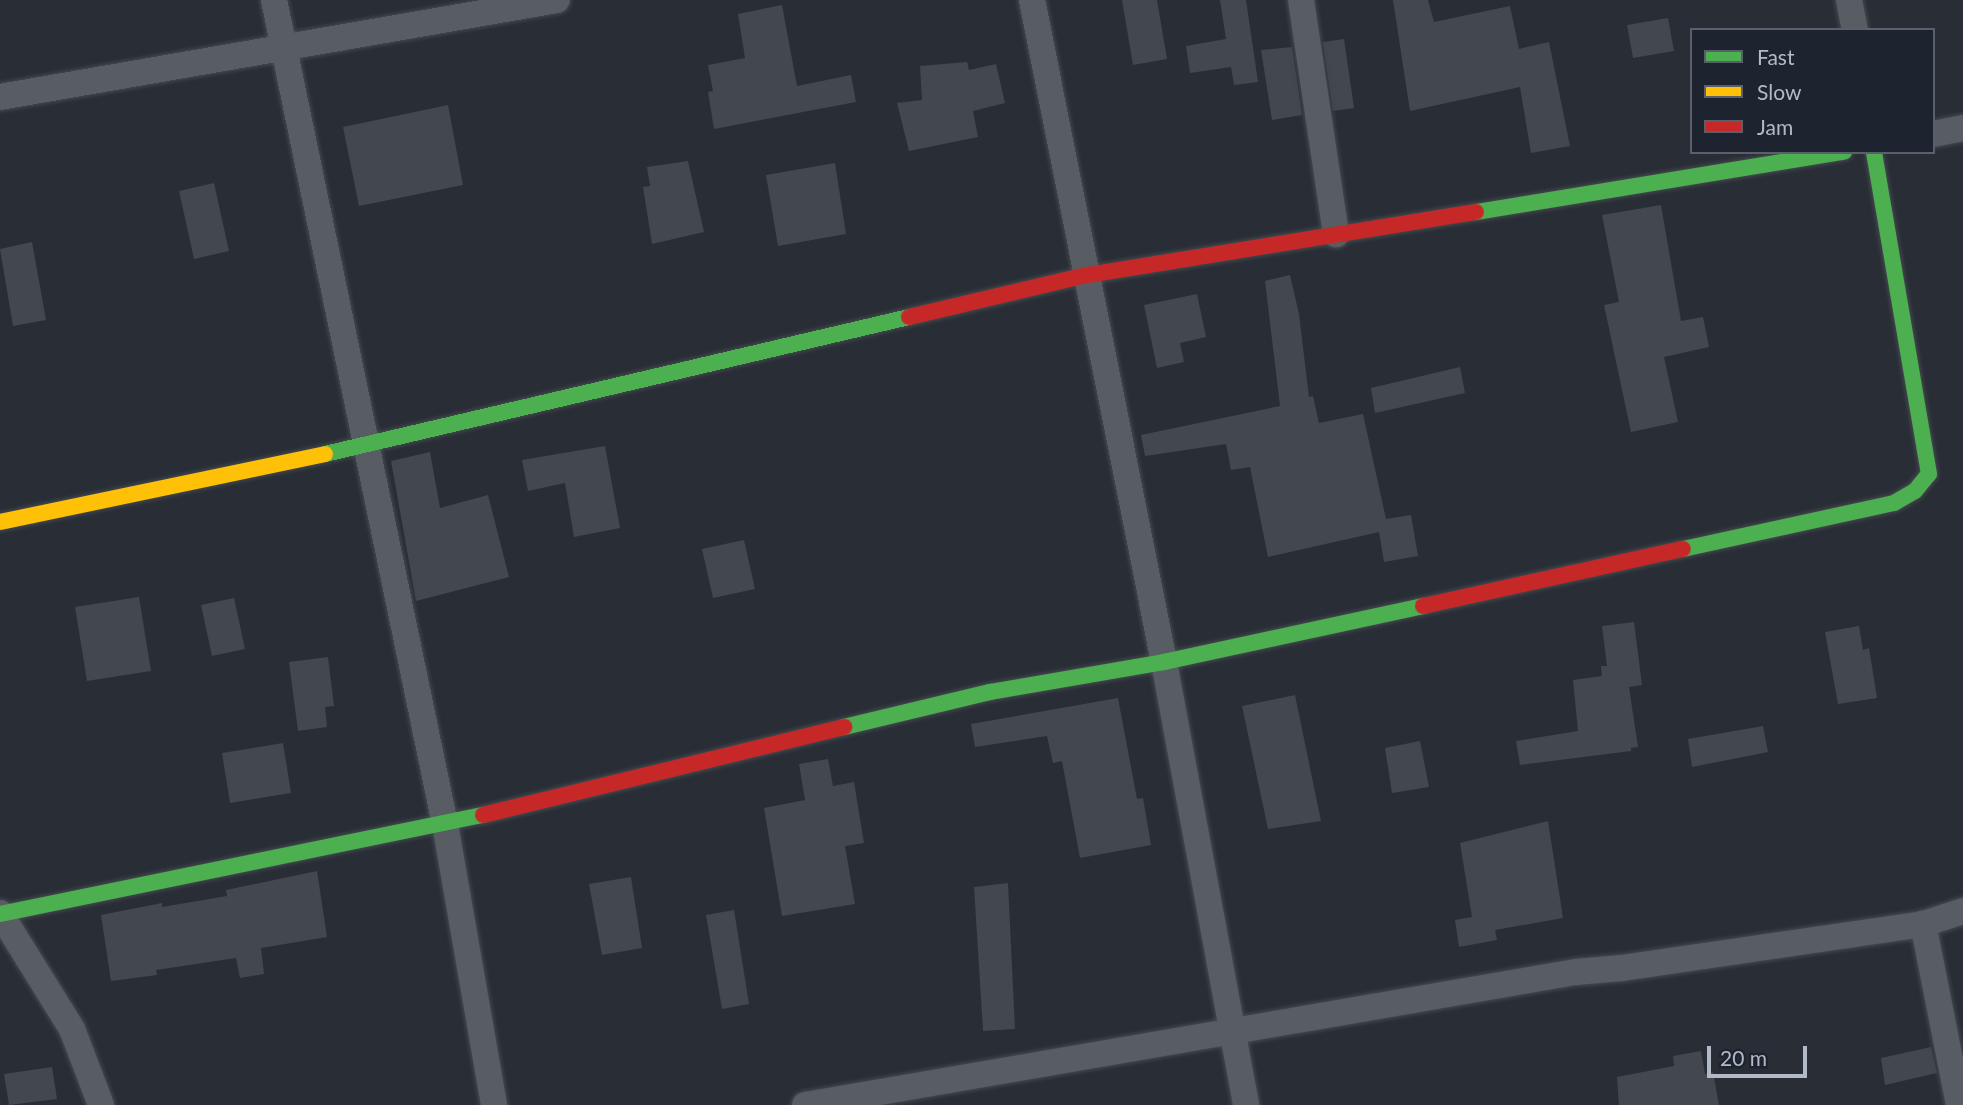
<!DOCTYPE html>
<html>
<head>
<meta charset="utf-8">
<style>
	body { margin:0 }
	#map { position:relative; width:1963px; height:1105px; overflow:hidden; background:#292e36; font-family:Lato,sans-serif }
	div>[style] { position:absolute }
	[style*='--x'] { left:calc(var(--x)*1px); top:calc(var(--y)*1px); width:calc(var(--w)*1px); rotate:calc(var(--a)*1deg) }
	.building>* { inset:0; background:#43474e }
	.roads { filter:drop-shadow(0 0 2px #45494f) drop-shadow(0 0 2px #45494f) }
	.street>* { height:26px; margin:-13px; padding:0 13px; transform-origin:13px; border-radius:13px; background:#585c63 }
	.fast>* { height:16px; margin:-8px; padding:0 8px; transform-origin:8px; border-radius:8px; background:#4caf50 }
	.slow>* { height:16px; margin:-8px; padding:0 8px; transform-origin:8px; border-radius:8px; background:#ffc107 }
	.jam>* { height:16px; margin:-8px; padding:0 8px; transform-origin:8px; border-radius:8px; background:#c62828 }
	span { translate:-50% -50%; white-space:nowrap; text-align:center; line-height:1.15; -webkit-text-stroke:5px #1d2430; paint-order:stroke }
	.legend { position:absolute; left:1690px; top:28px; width:245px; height:126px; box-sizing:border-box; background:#1d2430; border:2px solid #59606c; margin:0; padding:9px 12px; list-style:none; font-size:21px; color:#b3bac7 }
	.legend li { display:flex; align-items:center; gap:14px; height:35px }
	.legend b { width:35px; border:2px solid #59606c }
	.scale { position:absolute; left:1707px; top:1046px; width:100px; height:32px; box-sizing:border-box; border:4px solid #b3bac7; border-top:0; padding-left:9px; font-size:21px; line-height:24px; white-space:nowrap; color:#b3bac7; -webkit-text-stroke:5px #1d2430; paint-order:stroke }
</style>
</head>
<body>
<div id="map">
	<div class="building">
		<div style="clip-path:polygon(1122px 0,1157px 0,1167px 59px,1133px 65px)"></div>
		<div style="clip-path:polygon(1220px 0,1246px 0,1258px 82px,1234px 85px,1231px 67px,1190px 73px,1186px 46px,1226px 39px)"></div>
		<div style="clip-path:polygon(1393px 0,1428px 0,1434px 22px,1510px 6px,1519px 49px,1549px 42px,1570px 146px,1531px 153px,1520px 87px,1410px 111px)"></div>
		<div style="clip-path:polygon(782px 5px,797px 86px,851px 75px,856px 102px,714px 129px,708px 92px,713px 91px,708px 65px,745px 58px,738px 14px)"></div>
		<div style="clip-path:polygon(1668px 18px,1674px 51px,1633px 58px,1627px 25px)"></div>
		<div style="clip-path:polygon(1344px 39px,1354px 108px,1333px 111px,1323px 42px)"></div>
		<div style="clip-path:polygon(1292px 47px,1302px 115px,1272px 120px,1261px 50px)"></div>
		<div style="clip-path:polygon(967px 62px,969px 70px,996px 64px,1005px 103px,973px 111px,978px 137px,909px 151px,897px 103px,922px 100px,920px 66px)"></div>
		<div style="clip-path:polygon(448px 105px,463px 185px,359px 206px,343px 127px)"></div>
		<div style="clip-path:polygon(688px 161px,704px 232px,652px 244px,643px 187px,650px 186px,647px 167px)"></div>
		<div style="clip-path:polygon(835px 163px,846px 234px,778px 246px,766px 175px)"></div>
		<div style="clip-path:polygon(214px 183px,229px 251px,194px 259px,179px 191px)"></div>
		<div style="clip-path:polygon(1661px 205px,1681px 321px,1703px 317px,1709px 347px,1664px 357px,1678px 422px,1631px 432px,1604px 305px,1619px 302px,1602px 215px)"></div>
		<div style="clip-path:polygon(32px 242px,46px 320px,13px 326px,0 249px)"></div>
		<div style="clip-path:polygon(1290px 275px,1299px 314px,1309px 397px,1313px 396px,1319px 423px,1363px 414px,1386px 519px,1411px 515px,1418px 556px,1384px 562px,1379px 532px,1268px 557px,1250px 467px,1231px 470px,1226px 444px,1145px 456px,1141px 435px,1280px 406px,1265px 281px)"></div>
		<div style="clip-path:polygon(1197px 294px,1206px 337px,1180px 343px,1184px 362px,1157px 368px,1144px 305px)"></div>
		<div style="clip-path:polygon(1460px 367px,1465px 393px,1375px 413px,1371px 388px)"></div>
		<div style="clip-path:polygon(605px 446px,620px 528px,574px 537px,565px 483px,528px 491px,522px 460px)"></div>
		<div style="clip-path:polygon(430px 452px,440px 508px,488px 495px,509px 577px,416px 601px,391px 461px)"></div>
		<div style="clip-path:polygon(744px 540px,755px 589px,713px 598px,702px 549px)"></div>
		<div style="clip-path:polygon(139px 597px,151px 671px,87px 681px,75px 607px)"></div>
		<div style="clip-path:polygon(234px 598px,245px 649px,212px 656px,201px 605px)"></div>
		<div style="clip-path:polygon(1634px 622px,1642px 685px,1629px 687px,1638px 747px,1631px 748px,1631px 751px,1520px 765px,1516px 741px,1578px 731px,1573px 680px,1602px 676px,1601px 666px,1607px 666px,1602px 626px)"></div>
		<div style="clip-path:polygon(1859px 626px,1863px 650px,1869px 648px,1877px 698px,1838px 704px,1825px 632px)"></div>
		<div style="clip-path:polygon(328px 657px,334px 706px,325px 707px,327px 727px,298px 731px,289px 662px)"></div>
		<div style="clip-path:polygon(1295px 695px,1321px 821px,1268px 829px,1242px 706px)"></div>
		<div style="clip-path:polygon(1118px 698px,1137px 799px,1143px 798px,1151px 845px,1080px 858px,1062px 761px,1053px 763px,1047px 736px,975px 747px,971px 724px)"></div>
		<div style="clip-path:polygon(1763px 726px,1768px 752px,1692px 767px,1688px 739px)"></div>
		<div style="clip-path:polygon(1420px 741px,1429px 787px,1392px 793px,1385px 748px)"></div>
		<div style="clip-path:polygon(283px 743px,291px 793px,230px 803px,222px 753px)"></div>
		<div style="clip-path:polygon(828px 759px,833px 786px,854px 782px,864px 843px,845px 846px,855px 904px,782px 916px,764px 808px,805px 800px,799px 764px)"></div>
		<div style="clip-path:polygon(1548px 821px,1563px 918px,1495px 930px,1497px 940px,1459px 947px,1455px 920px,1472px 917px,1460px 843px)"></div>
		<div style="clip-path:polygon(317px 871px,327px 937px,261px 948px,264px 974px,240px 978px,236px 958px,156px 970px,157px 975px,111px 981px,101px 915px,162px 903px,162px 907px,227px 896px,226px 890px)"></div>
		<div style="clip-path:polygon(631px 877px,642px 948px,602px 955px,589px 884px)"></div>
		<div style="clip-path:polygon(1008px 883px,1015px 1029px,983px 1031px,974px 887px)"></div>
		<div style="clip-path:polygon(734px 910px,749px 1004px,722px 1009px,706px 915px)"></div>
		<div style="clip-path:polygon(1931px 1047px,1937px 1073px,1885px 1085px,1881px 1058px)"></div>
		<div style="clip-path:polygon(1701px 1051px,1705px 1074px,1713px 1072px,1719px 1105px,1619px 1105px,1617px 1077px,1674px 1066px,1673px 1056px)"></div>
		<div style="clip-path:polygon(52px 1067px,57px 1099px,9px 1105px,4px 1074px)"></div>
	</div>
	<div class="roads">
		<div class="street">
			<div style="--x:274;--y:0;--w:842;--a:78.28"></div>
			<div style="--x:445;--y:824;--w:285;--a:80.1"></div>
			<div style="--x:1032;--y:0;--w:675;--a:78.72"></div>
			<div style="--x:1164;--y:662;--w:451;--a:79.5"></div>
			<div style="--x:1301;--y:0;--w:237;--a:81.5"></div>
			<div style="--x:1849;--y:0;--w:31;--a:79"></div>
			<div style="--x:0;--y:97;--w:565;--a:-9.88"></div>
			<div style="--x:1933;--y:134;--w:31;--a:-11"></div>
			<div style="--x:0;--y:913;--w:137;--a:58.2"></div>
			<div style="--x:72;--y:1029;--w:81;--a:69.1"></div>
			<div style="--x:805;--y:1105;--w:782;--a:-9.79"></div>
			<div style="--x:1576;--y:972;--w:46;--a:-5"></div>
			<div style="--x:1622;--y:968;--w:304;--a:-8.3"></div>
			<div style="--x:1959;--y:1105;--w:185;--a:-101.2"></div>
			<div style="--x:1923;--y:924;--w:42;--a:-18"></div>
		</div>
		<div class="fast">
			<div style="--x:1476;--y:212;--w:373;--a:-9.3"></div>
			<div style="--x:325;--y:454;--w:600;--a:-13.2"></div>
			<div style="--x:1683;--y:549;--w:216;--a:-12.3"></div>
			<div style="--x:1894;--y:503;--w:24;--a:-30"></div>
			<div style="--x:1915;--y:491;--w:22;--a:-51"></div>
			<div style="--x:1929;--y:474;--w:327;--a:-99.7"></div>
			<div style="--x:844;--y:727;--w:150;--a:-13.5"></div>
			<div style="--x:990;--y:692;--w:177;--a:-9.8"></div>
			<div style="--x:1164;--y:662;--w:265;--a:-12.2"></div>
			<div style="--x:0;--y:914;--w:493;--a:-11.6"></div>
		</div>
		<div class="slow">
			<div style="--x:0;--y:522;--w:332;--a:-11.8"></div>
		</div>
		<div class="jam">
			<div style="--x:909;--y:317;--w:183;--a:-13.3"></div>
			<div style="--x:1087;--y:275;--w:394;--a:-9.2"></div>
			<div style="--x:1423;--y:606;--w:266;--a:-12.4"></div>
			<div style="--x:483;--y:815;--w:372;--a:-13.7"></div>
		</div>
	</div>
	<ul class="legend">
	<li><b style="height:9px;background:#4caf50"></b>Fast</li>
	<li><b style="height:9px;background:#ffc107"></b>Slow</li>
	<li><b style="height:9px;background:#c62828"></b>Jam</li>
	</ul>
	<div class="scale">20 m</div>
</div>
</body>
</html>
